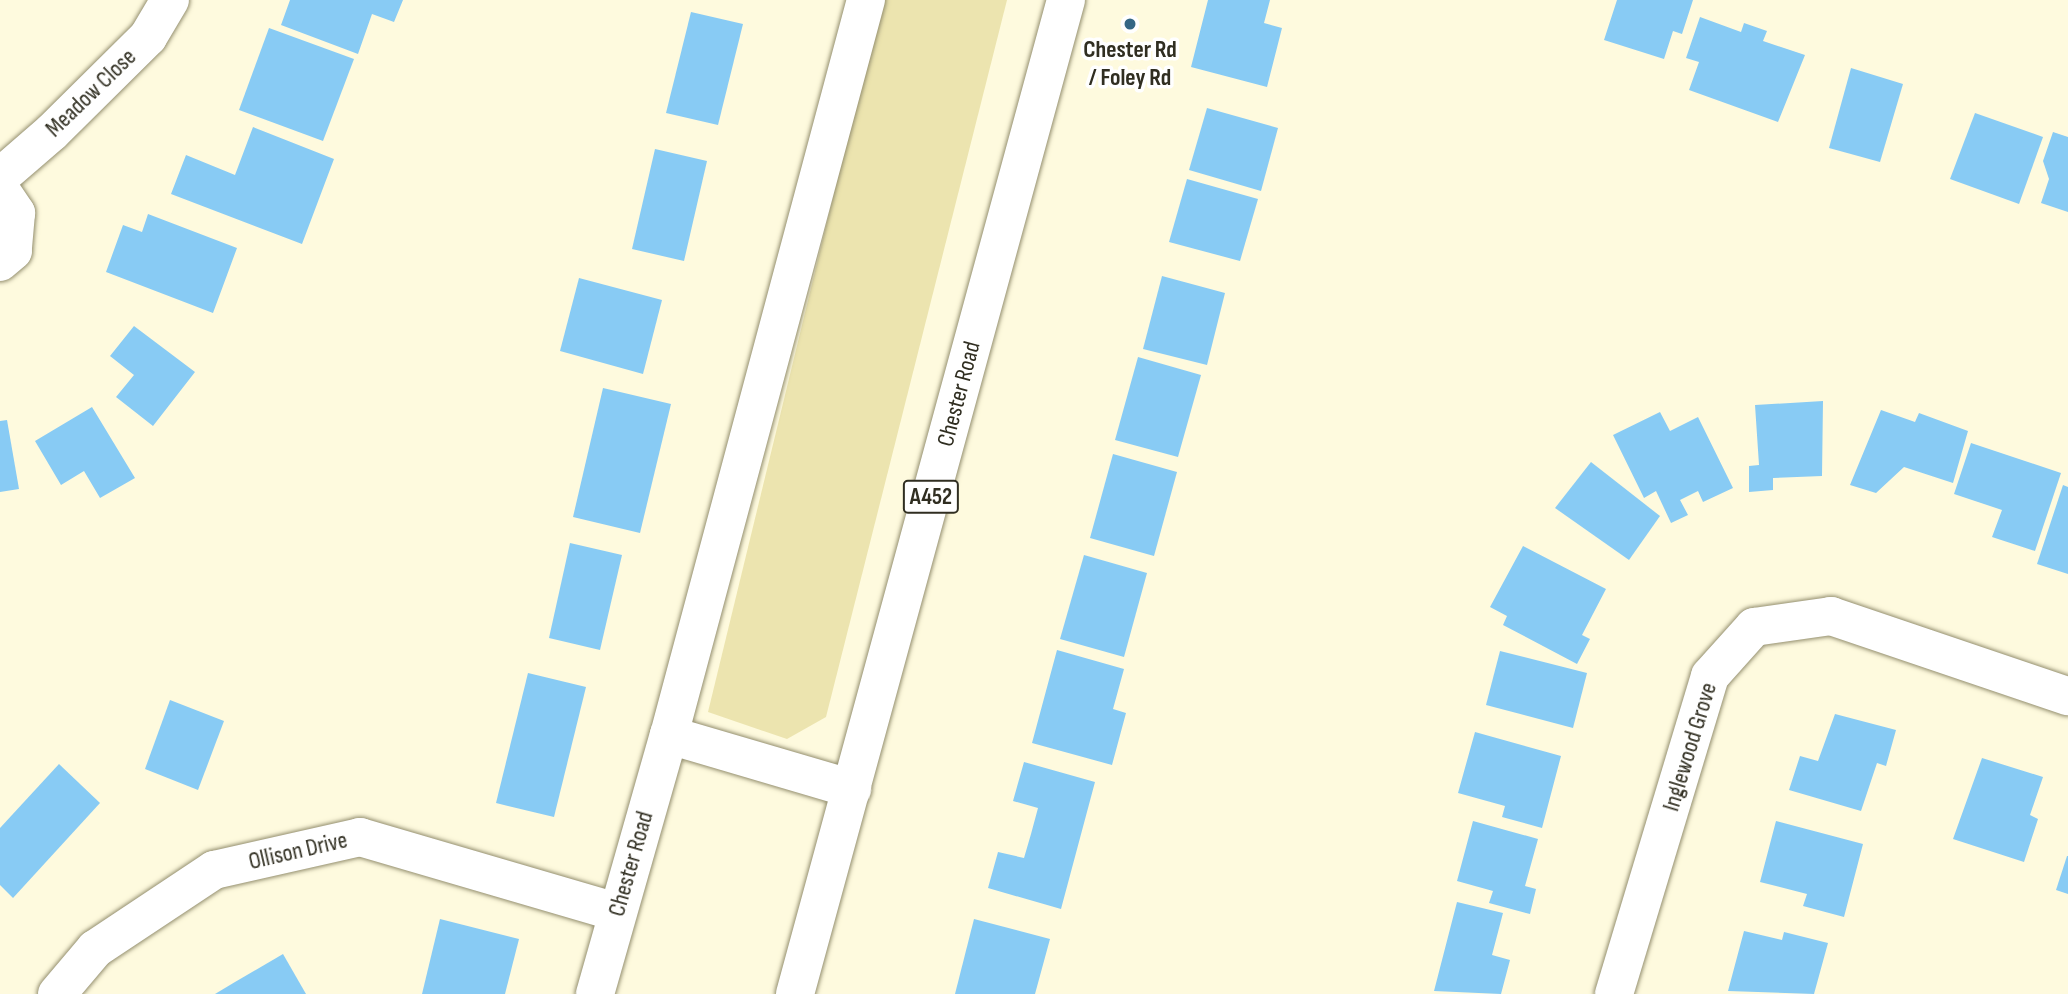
<!DOCTYPE html>
<html>
<head>
<meta charset="utf-8">
<style>
	body { margin:0 }
	#map { position:relative; width:2068px; height:994px; overflow:hidden; background:#fefade; font-family:"Sofia Sans Condensed",sans-serif }
	div>[style] { position:absolute }
	[style*='--x'] { left:calc(var(--x)*1px); top:calc(var(--y)*1px); width:calc(var(--w)*1px); rotate:calc(var(--a)*1deg) }
	.green>* { inset:0; background:#ece4af }
	.building>* { inset:0; background:#88cbf4 }
	.roads { filter:drop-shadow(0 0 2px #948f6f) drop-shadow(0 0 2px #948f6f) }
	.minor>* { height:38px; margin:-19px; padding:0 19px; transform-origin:19px; border-radius:19px; background:#fff }
	.highway>* { height:38px; margin:-19px; padding:0 19px; transform-origin:19px; border-radius:19px; background:#fff }
	.dots>* { width:19px; height:19px; translate:-50% -50%; box-sizing:border-box; border:4px solid #fff; border-radius:50% }
	span { translate:-50% -50%; white-space:nowrap; text-align:center; line-height:1.15; -webkit-text-stroke:7px #fff; paint-order:stroke }
	.shield-label span { padding:2px 5px; background:#fff; border:2px solid; border-radius:5px; -webkit-text-stroke-width:0 }
	.shield-label { font-size:23px; color:#302e21; font-weight:700 }
	.poi-label { font-size:24px; color:#302e21; font-weight:700 }
	.street-label { font-size:24px; color:#302e21 }
</style>
</head>
<body>
<div id="map">
	<div class="green">
		<div style="clip-path:polygon(881px 0,1007px 0,826px 717px,787px 739px,708px 712px)"></div>
	</div>
	<div class="building">
		<div style="clip-path:polygon(290px 0,403px 0,394px 22px,372px 14px,358px 54px,281px 25px)"></div>
		<div style="clip-path:polygon(1208px 0,1270px 0,1264px 23px,1282px 28px,1267px 87px,1191px 67px)"></div>
		<div style="clip-path:polygon(1617px 0,1693px 0,1682px 34px,1673px 31px,1664px 59px,1604px 40px)"></div>
		<div style="clip-path:polygon(691px 12px,743px 24px,718px 125px,666px 113px)"></div>
		<div style="clip-path:polygon(1700px 17px,1741px 32px,1744px 23px,1767px 31px,1763px 41px,1805px 55px,1778px 122px,1689px 90px,1699px 62px,1686px 58px)"></div>
		<div style="clip-path:polygon(269px 28px,354px 59px,323px 141px,239px 110px)"></div>
		<div style="clip-path:polygon(1851px 68px,1903px 84px,1880px 162px,1829px 148px)"></div>
		<div style="clip-path:polygon(1207px 108px,1278px 128px,1261px 191px,1189px 170px)"></div>
		<div style="clip-path:polygon(1975px 113px,2043px 137px,2019px 204px,1950px 179px)"></div>
		<div style="clip-path:polygon(253px 127px,334px 159px,302px 244px,171px 194px,186px 155px,235px 175px)"></div>
		<div style="clip-path:polygon(2053px 132px,2068px 137px,2068px 212px,2041px 203px,2049px 179px,2043px 161px)"></div>
		<div style="clip-path:polygon(655px 149px,707px 161px,684px 261px,632px 249px)"></div>
		<div style="clip-path:polygon(1187px 179px,1258px 199px,1240px 261px,1169px 242px)"></div>
		<div style="clip-path:polygon(148px 214px,237px 248px,213px 313px,106px 272px,123px 225px,142px 232px)"></div>
		<div style="clip-path:polygon(1162px 276px,1225px 293px,1207px 365px,1143px 349px)"></div>
		<div style="clip-path:polygon(579px 278px,662px 300px,643px 374px,560px 351px)"></div>
		<div style="clip-path:polygon(134px 326px,195px 372px,153px 426px,116px 397px,134px 375px,110px 356px)"></div>
		<div style="clip-path:polygon(1138px 357px,1201px 375px,1178px 457px,1115px 440px)"></div>
		<div style="clip-path:polygon(603px 388px,671px 404px,640px 533px,573px 517px)"></div>
		<div style="clip-path:polygon(1823px 401px,1822px 476px,1773px 478px,1773px 490px,1749px 492px,1749px 466px,1759px 465px,1755px 405px)"></div>
		<div style="clip-path:polygon(92px 407px,135px 478px,100px 498px,84px 471px,61px 485px,35px 441px)"></div>
		<div style="clip-path:polygon(1881px 410px,1915px 422px,1919px 413px,1968px 431px,1953px 483px,1904px 467px,1876px 493px,1850px 485px)"></div>
		<div style="clip-path:polygon(1660px 412px,1670px 431px,1698px 417px,1733px 488px,1703px 502px,1698px 491px,1680px 500px,1688px 515px,1671px 523px,1656px 491px,1644px 498px,1613px 435px)"></div>
		<div style="clip-path:polygon(7px 420px,19px 489px,0 492px,0 421px)"></div>
		<div style="clip-path:polygon(1971px 443px,2061px 473px,2035px 551px,1992px 537px,2002px 510px,1954px 494px)"></div>
		<div style="clip-path:polygon(1113px 454px,1177px 472px,1154px 556px,1090px 538px)"></div>
		<div style="clip-path:polygon(1591px 462px,1660px 516px,1629px 560px,1555px 508px)"></div>
		<div style="clip-path:polygon(2063px 485px,2068px 487px,2068px 574px,2037px 564px)"></div>
		<div style="clip-path:polygon(570px 543px,622px 555px,600px 650px,549px 638px)"></div>
		<div style="clip-path:polygon(1523px 546px,1606px 589px,1582px 635px,1590px 639px,1577px 664px,1503px 625px,1507px 616px,1490px 607px)"></div>
		<div style="clip-path:polygon(1084px 555px,1147px 573px,1124px 657px,1060px 639px)"></div>
		<div style="clip-path:polygon(1057px 650px,1124px 669px,1113px 709px,1126px 713px,1112px 765px,1032px 743px)"></div>
		<div style="clip-path:polygon(1500px 651px,1587px 673px,1573px 728px,1486px 705px)"></div>
		<div style="clip-path:polygon(528px 673px,586px 687px,554px 817px,496px 803px)"></div>
		<div style="clip-path:polygon(170px 700px,224px 721px,198px 790px,145px 769px)"></div>
		<div style="clip-path:polygon(1835px 714px,1896px 730px,1886px 766px,1877px 763px,1861px 811px,1789px 790px,1800px 756px,1818px 761px)"></div>
		<div style="clip-path:polygon(1475px 732px,1561px 756px,1542px 828px,1502px 817px,1505px 806px,1458px 793px)"></div>
		<div style="clip-path:polygon(1982px 758px,2043px 777px,2030px 815px,2038px 819px,2024px 862px,1953px 839px)"></div>
		<div style="clip-path:polygon(1024px 762px,1095px 782px,1061px 909px,988px 888px,998px 852px,1024px 858px,1031px 834px,1038px 808px,1013px 801px)"></div>
		<div style="clip-path:polygon(59px 764px,100px 803px,13px 898px,0 885px,0 828px)"></div>
		<div style="clip-path:polygon(1473px 821px,1538px 839px,1525px 886px,1536px 889px,1530px 914px,1489px 903px,1493px 891px,1457px 881px)"></div>
		<div style="clip-path:polygon(1776px 821px,1863px 844px,1844px 917px,1803px 906px,1807px 894px,1760px 882px)"></div>
		<div style="clip-path:polygon(2067px 856px,2068px 856px,2068px 894px,2056px 890px)"></div>
		<div style="clip-path:polygon(1457px 902px,1503px 913px,1492px 955px,1510px 960px,1501px 994px,1434px 991px)"></div>
		<div style="clip-path:polygon(440px 919px,519px 939px,505px 994px,422px 994px)"></div>
		<div style="clip-path:polygon(974px 919px,1050px 939px,1035px 994px,955px 994px)"></div>
		<div style="clip-path:polygon(1744px 931px,1782px 940px,1784px 932px,1828px 943px,1814px 994px,1728px 991px)"></div>
		<div style="clip-path:polygon(283px 954px,306px 994px,215px 994px,235px 982px)"></div>
	</div>
	<div class="roads">
		<div class="minor">
			<div style="--x:0;--y:177;--w:69;--a:-40.9"></div>
			<div style="--x:52;--y:132;--w:135;--a:-44.7"></div>
			<div style="--x:148;--y:37;--w:43;--a:-59.3"></div>
			<div style="--x:0;--y:189;--w:29;--a:56"></div>
			<div style="--x:16;--y:213;--w:38;--a:95"></div>
			<div style="--x:13;--y:251;--w:17;--a:140"></div>
			<div style="--x:669;--y:735;--w:191;--a:16.4"></div>
			<div style="--x:57;--y:994;--w:59;--a:-49.8"></div>
			<div style="--x:95;--y:949;--w:143;--a:-33.6"></div>
			<div style="--x:214;--y:870;--w:150;--a:-12.7"></div>
			<div style="--x:360;--y:837;--w:268;--a:16.3"></div>
			<div style="--x:595;--y:994;--w:269;--a:-74.1"></div>
			<div style="--x:669;--y:735;--w:761;--a:-75"></div>
			<div style="--x:1614;--y:994;--w:332;--a:-73.2"></div>
			<div style="--x:1710;--y:676;--w:66;--a:-48.1"></div>
			<div style="--x:1754;--y:627;--w:78;--a:-8.1"></div>
			<div style="--x:1831;--y:616;--w:250;--a:18.7"></div>
		</div>
		<div class="highway">
			<div style="--x:795;--y:994;--w:1030;--a:-74.75"></div>
		</div>
	</div>
	<div class="dots">
		<div style="left:1130px;top:24px;background:#346684"></div>
	</div>
	<div class="shield-label">
		<span style="left:931px;top:497px">A452</span>
	</div>
	<div class="poi-label">
		<span style="left:1130px;top:64px">Chester Rd<br>/ Foley Rd</span>
	</div>
	<div class="street-label">
		<span style="left:91px;top:93px;rotate:-44deg">Meadow Close</span>
		<span style="left:959px;top:394px;rotate:-75deg">Chester Road</span>
		<span style="left:1690px;top:747px;rotate:-73deg">Inglewood Grove</span>
		<span style="left:298px;top:851px;rotate:-13deg">Ollison Drive</span>
		<span style="left:631px;top:864px;rotate:-74deg">Chester Road</span>
	</div>
</div>
</body>
</html>
